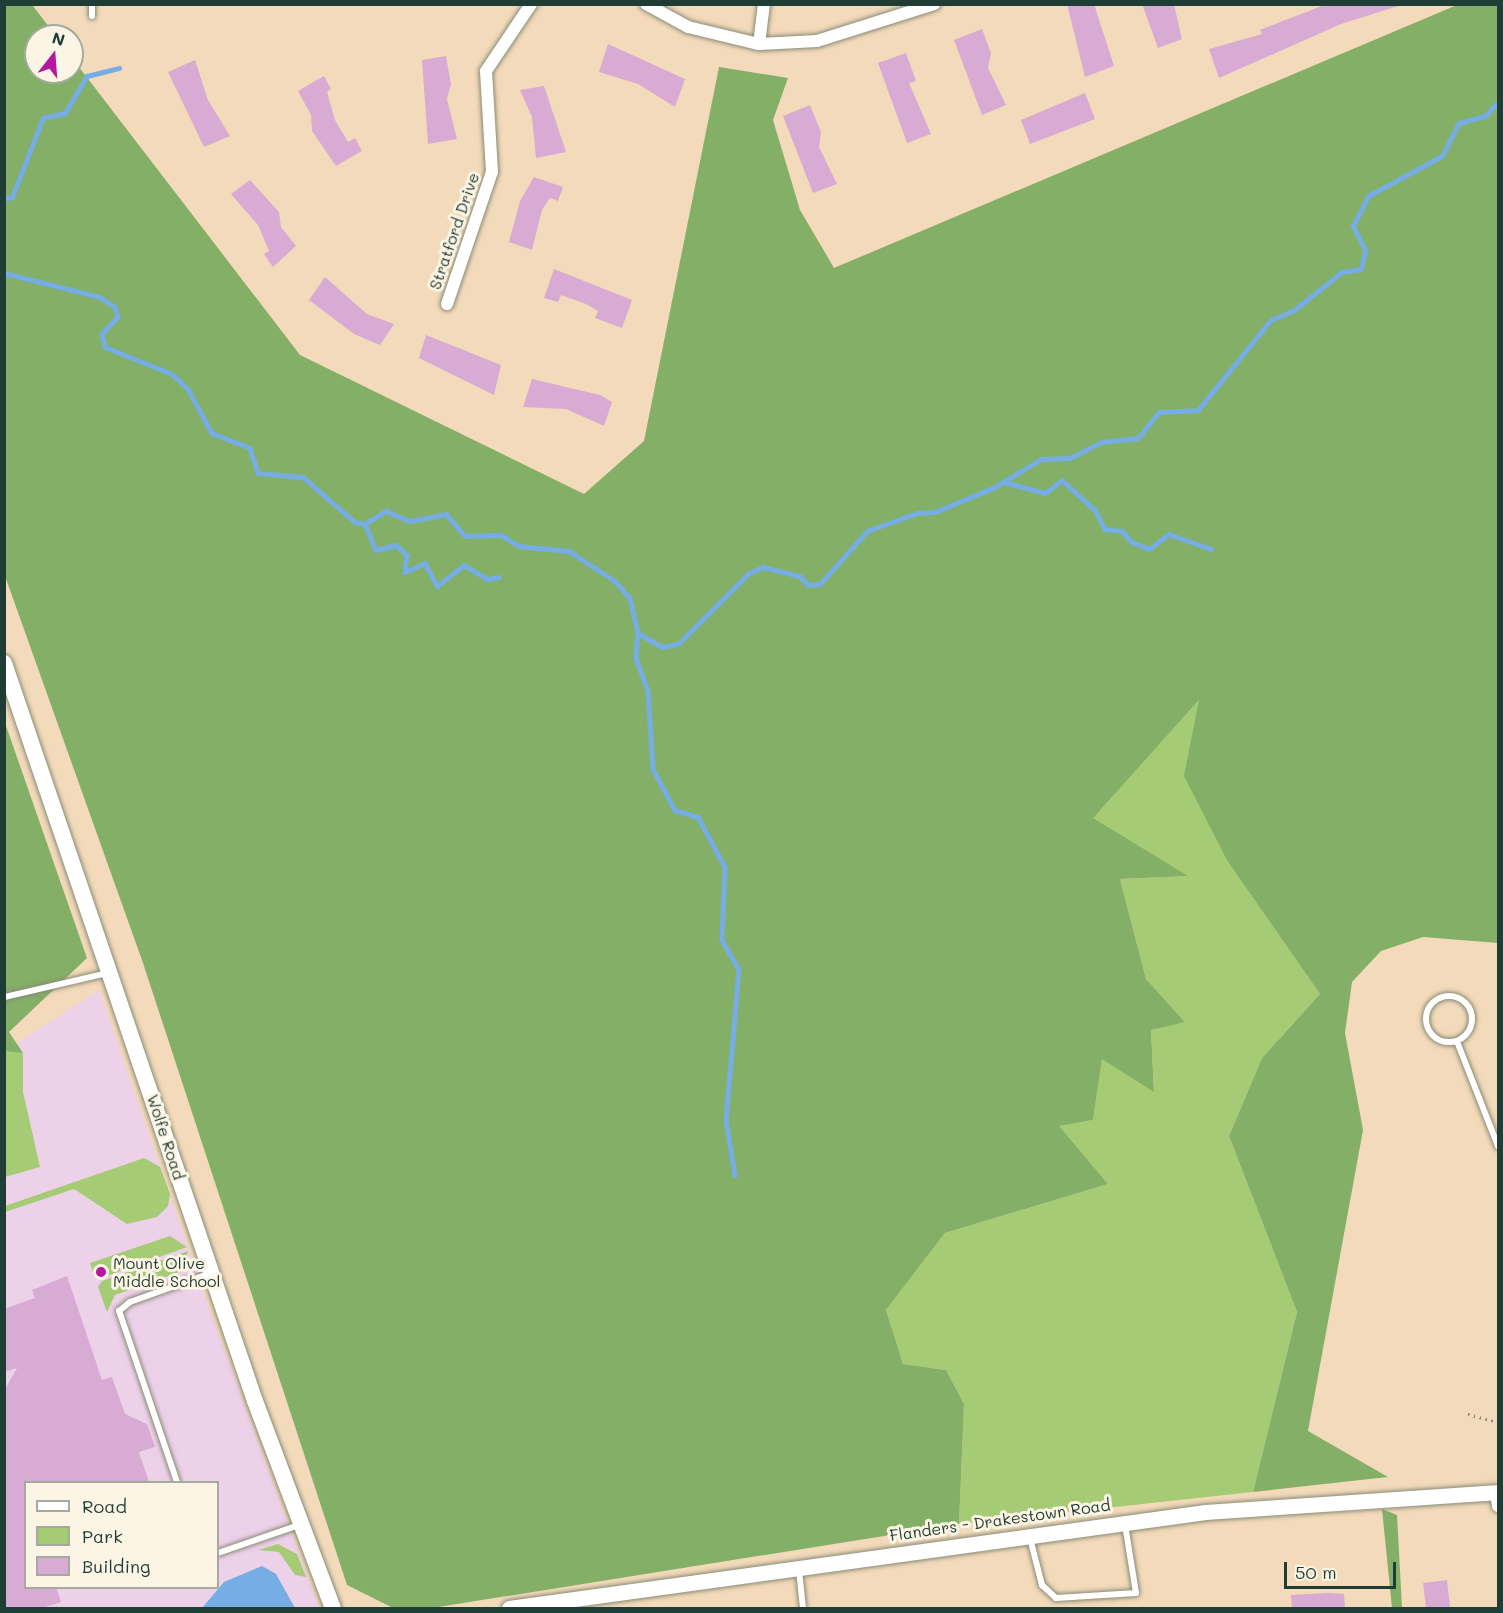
<!DOCTYPE html>
<html>
<head>
<meta charset="utf-8">
<style>
	body { margin:0 }
	#map { position:relative; width:1503px; height:1613px; overflow:hidden; background:#f3daba; font-family:Mali,sans-serif }
	div>[style] { position:absolute }
	[style*='--x'] { left:calc(var(--x)*1px); top:calc(var(--y)*1px); width:calc(var(--w)*1px); rotate:calc(var(--a)*1deg) }
	.built>* { inset:0; background:#edd1e9 }
	.green>* { inset:0; background:#a6cb75 }
	.forest>* { inset:0; background:#84af66 }
	.water>* { inset:0; background:#75ade4 }
	.stream>* { height:4.5px; margin:-2.25px; padding:0 2.25px; transform-origin:2.25px; border-radius:2.25px; background:#75ade4 }
	.building>* { inset:0; background:#d8abd5 }
	.path>* { height:3px; margin-top:-1.5px; transform-origin:0; background:repeating-linear-gradient(90deg,#898c77 0 1.5px,transparent 0 6px) }
	.roads { filter:drop-shadow(0 0 2px #898c77) drop-shadow(0 0 2px #898c77) }
	.service>* { height:6px; margin:-3px; padding:0 3px; transform-origin:3px; border-radius:3px; background:#fff }
	.service>.ring { margin:-3px; padding:0; box-sizing:content-box; background:none; border:6px solid #fff; border-radius:50% }
	.minor>* { height:12px; margin:-6px; padding:0 6px; transform-origin:6px; border-radius:6px; background:#fff }
	.tertiary>* { height:15px; margin:-7.5px; padding:0 7.5px; transform-origin:7.5px; border-radius:7.5px; background:#fff }
	.secondary>* { height:16px; margin:-8px; padding:0 8px; transform-origin:8px; border-radius:8px; background:#fff }
	.dots>* { width:16px; height:16px; translate:-50% -50%; box-sizing:border-box; border:3px solid #fcf5e5; border-radius:50% }
	span { translate:-50% -50%; white-space:nowrap; text-align:center; line-height:1.15; -webkit-text-stroke:6px #fcf5e5; paint-order:stroke }
	.street-label { font-size:16px; color:#1f3d34 }
	.poi-label { font-size:16px; color:#1f3d34 }
	.left { translate:0 -50%; text-align:left }
	.frame { position:absolute; inset:0; border:6px solid #1f3d34; pointer-events:none }
	.legend { position:absolute; left:24px; top:1481px; width:195px; height:108px; box-sizing:border-box; background:#fcf5e5; border:2px solid #a4ab9e; margin:0; padding:8px 10px; list-style:none; font-size:18px; color:#1f3d34 }
	.legend li { display:flex; align-items:center; gap:12px; height:30px }
	.legend b { width:30px; border:2px solid #a4ab9e }
	.north { position:absolute; left:24px; top:24px; width:60px; height:60px; box-sizing:border-box; background:#fcf5e5; border:2px solid #a4ab9e; border-radius:50%; rotate:17deg; font-size:16px; font-weight:700; line-height:24px; text-align:center; color:#1f3d34 }
	.north::after { content:''; display:block; margin:auto; width:21px; height:27px; background:#b5179e; clip-path:polygon(50% 0,100% 100%,50% 72%,0 100%) }
	.scale { position:absolute; left:1284px; top:1562px; width:112px; height:27px; box-sizing:border-box; border:3px solid #1f3d34; border-top:0; padding-left:8px; font-size:18px; line-height:21px; white-space:nowrap; color:#1f3d34; -webkit-text-stroke:4px #fcf5e5; paint-order:stroke }
</style>
</head>
<body>
<div id="map">
	<div class="built">
		<div style="clip-path:polygon(evenodd,99px 990px,210px 1311px,319px 1608px,5px 1608px,5px 1051px,99px 990px,26px 1482px,218px 1482px,218px 1588px,26px 1588px,26px 1482px)"></div>
	</div>
	<div class="green">
		<div style="clip-path:polygon(1200px 699px,1228px 862px,1320px 994px,1262px 1058px,1229px 1136px,1297px 1312px,1253px 1492px,959px 1524px,964px 1404px,946px 1370px,903px 1364px,886px 1310px,945px 1233px,1108px 1184px,1058px 1126px,1093px 1120px,1102px 1058px,1154px 1091px,1151px 1030px,1184px 1021px,1146px 979px,1120px 879px,1187px 876px,1092px 818px)"></div>
		<div style="clip-path:polygon(6px 1050px,23px 1053px,23px 1092px,40px 1167px,5px 1177px)"></div>
		<div style="clip-path:polygon(144px 1158px,160px 1167px,170px 1194px,168px 1206px,157px 1217px,127px 1224px,74px 1189px,5px 1212px,5px 1206px)"></div>
		<div style="clip-path:polygon(170px 1236px,187px 1247px,101px 1278px,94px 1275px,90px 1263px)"></div>
		<div style="clip-path:polygon(188px 1251px,182px 1271px,115px 1295px,107px 1312px,98px 1287px,102px 1281px)"></div>
		<div style="clip-path:polygon(278px 1544px,297px 1554px,306px 1577px,295px 1575px,279px 1552px,258px 1550px)"></div>
	</div>
	<div class="forest">
		<div style="clip-path:polygon(1457px 5px,1498px 5px,1498px 943px,1423px 937px,1381px 951px,1352px 982px,1345px 1033px,1363px 1130px,1308px 1431px,1388px 1477px,1253px 1492px,1297px 1312px,1229px 1136px,1262px 1058px,1320px 994px,1228px 862px,1184px 776px,1199px 700px,1093px 818px,1188px 876px,1120px 879px,1146px 979px,1185px 1022px,1151px 1030px,1154px 1092px,1102px 1059px,1093px 1120px,1059px 1126px,1108px 1184px,945px 1233px,886px 1310px,903px 1364px,946px 1370px,964px 1404px,959px 1524px,432px 1608px,393px 1608px,347px 1585px,143px 963px,5px 576px,5px 6px,33px 6px,56px 36px,36px 36px,36px 72px,72px 72px,72px 58px,300px 355px,584px 494px,644px 441px,719px 67px,788px 78px,773px 120px,800px 210px,834px 268px)"></div>
		<div style="clip-path:polygon(4px 720px,87px 958px,9px 1032px,23px 1053px,5px 1051px)"></div>
		<div style="clip-path:polygon(1382px 1509px,1397px 1515px,1402px 1608px,1392px 1608px)"></div>
	</div>
	<div class="water">
		<div style="clip-path:polygon(262px 1566px,276px 1574px,295px 1608px,202px 1608px,224px 1582px)"></div>
	</div>
	<div class="stream">
		<div style="--x:4;--y:199;--w:8;--a:-14"></div>
		<div style="--x:12;--y:197;--w:85;--a:-68.6"></div>
		<div style="--x:43;--y:118;--w:23;--a:-13"></div>
		<div style="--x:65;--y:113;--w:43;--a:-59.3"></div>
		<div style="--x:87;--y:76;--w:33;--a:-14"></div>
		<div style="--x:4;--y:273;--w:99;--a:14"></div>
		<div style="--x:100;--y:297;--w:18;--a:34"></div>
		<div style="--x:115;--y:307;--w:10;--a:73"></div>
		<div style="--x:118;--y:317;--w:23;--a:133"></div>
		<div style="--x:102;--y:334;--w:13;--a:77"></div>
		<div style="--x:105;--y:347;--w:72;--a:21.9"></div>
		<div style="--x:172;--y:374;--w:22;--a:43"></div>
		<div style="--x:188;--y:389;--w:50;--a:61.4"></div>
		<div style="--x:212;--y:433;--w:41;--a:21.5"></div>
		<div style="--x:250;--y:448;--w:26;--a:72"></div>
		<div style="--x:258;--y:473;--w:45;--a:5.1"></div>
		<div style="--x:303;--y:477;--w:69;--a:40.9"></div>
		<div style="--x:355;--y:522;--w:10;--a:11"></div>
		<div style="--x:365;--y:524;--w:25;--a:-32"></div>
		<div style="--x:386;--y:511;--w:26;--a:23"></div>
		<div style="--x:410;--y:521;--w:37;--a:-11"></div>
		<div style="--x:446;--y:514;--w:29;--a:49"></div>
		<div style="--x:465;--y:536;--w:36;--a:-2"></div>
		<div style="--x:501;--y:535;--w:21;--a:31"></div>
		<div style="--x:519;--y:546;--w:50;--a:5.7"></div>
		<div style="--x:569;--y:551;--w:55;--a:33.1"></div>
		<div style="--x:615;--y:581;--w:23;--a:49"></div>
		<div style="--x:630;--y:598;--w:36;--a:77"></div>
		<div style="--x:638;--y:633;--w:28;--a:30"></div>
		<div style="--x:662;--y:647;--w:16;--a:-11"></div>
		<div style="--x:678;--y:644;--w:100;--a:-45"></div>
		<div style="--x:749;--y:573;--w:15;--a:-23"></div>
		<div style="--x:763;--y:567;--w:38;--a:14"></div>
		<div style="--x:800;--y:576;--w:12;--a:48"></div>
		<div style="--x:808;--y:585;--w:12;--a:-5"></div>
		<div style="--x:820;--y:584;--w:71;--a:-48.4"></div>
		<div style="--x:867;--y:531;--w:53;--a:-19.8"></div>
		<div style="--x:917;--y:513;--w:18;--a:-3"></div>
		<div style="--x:935;--y:512;--w:63;--a:-22.5"></div>
		<div style="--x:993;--y:488;--w:56;--a:-31.1"></div>
		<div style="--x:1041;--y:459;--w:29;--a:-2"></div>
		<div style="--x:1070;--y:458;--w:35;--a:-27"></div>
		<div style="--x:1101;--y:442;--w:37;--a:-6"></div>
		<div style="--x:1138;--y:438;--w:33;--a:-51"></div>
		<div style="--x:1159;--y:412;--w:39;--a:-3"></div>
		<div style="--x:1198;--y:410;--w:116;--a:-51"></div>
		<div style="--x:1271;--y:320;--w:25;--a:-23"></div>
		<div style="--x:1294;--y:310;--w:61;--a:-38.4"></div>
		<div style="--x:1342;--y:272;--w:19;--a:-9"></div>
		<div style="--x:1361;--y:269;--w:19;--a:-78"></div>
		<div style="--x:1365;--y:250;--w:27;--a:-117"></div>
		<div style="--x:1353;--y:226;--w:34;--a:-63"></div>
		<div style="--x:1368;--y:196;--w:84;--a:-28.4"></div>
		<div style="--x:1442;--y:156;--w:37;--a:-63"></div>
		<div style="--x:1459;--y:123;--w:27;--a:-15"></div>
		<div style="--x:1485;--y:116;--w:19;--a:-47"></div>
		<div style="--x:1004;--y:482;--w:42;--a:15"></div>
		<div style="--x:1045;--y:493;--w:21;--a:-37"></div>
		<div style="--x:1062;--y:480;--w:45;--a:42.3"></div>
		<div style="--x:1095;--y:510;--w:21;--a:62"></div>
		<div style="--x:1105;--y:529;--w:17;--a:7"></div>
		<div style="--x:1122;--y:531;--w:15;--a:48"></div>
		<div style="--x:1132;--y:542;--w:18;--a:22"></div>
		<div style="--x:1149;--y:549;--w:25;--a:-37"></div>
		<div style="--x:1169;--y:534;--w:45;--a:19.7"></div>
		<div style="--x:365;--y:524;--w:28;--a:67"></div>
		<div style="--x:376;--y:550;--w:21;--a:-14"></div>
		<div style="--x:396;--y:545;--w:15;--a:42"></div>
		<div style="--x:407;--y:555;--w:17;--a:97"></div>
		<div style="--x:405;--y:572;--w:22;--a:-24"></div>
		<div style="--x:425;--y:563;--w:26;--a:62"></div>
		<div style="--x:437;--y:586;--w:34;--a:-38"></div>
		<div style="--x:464;--y:565;--w:27;--a:31"></div>
		<div style="--x:487;--y:579;--w:12;--a:-9"></div>
		<div style="--x:638;--y:633;--w:25;--a:95"></div>
		<div style="--x:636;--y:658;--w:35;--a:70"></div>
		<div style="--x:648;--y:691;--w:78;--a:86.3"></div>
		<div style="--x:653;--y:769;--w:47;--a:61.8"></div>
		<div style="--x:675;--y:810;--w:24;--a:17"></div>
		<div style="--x:698;--y:817;--w:57;--a:61.6"></div>
		<div style="--x:725;--y:867;--w:73;--a:92.4"></div>
		<div style="--x:722;--y:940;--w:34;--a:60"></div>
		<div style="--x:739;--y:969;--w:152;--a:94.9"></div>
		<div style="--x:726;--y:1120;--w:56;--a:80.7"></div>
	</div>
	<div class="building">
		<div style="clip-path:polygon(1067px 4px,1094px 4px,1114px 66px,1085px 77px)"></div>
		<div style="clip-path:polygon(1142px 4px,1174px 4px,1182px 39px,1158px 48px)"></div>
		<div style="clip-path:polygon(1327px 4px,1398px 6px,1341px 24px,1219px 78px,1209px 49px,1262px 34px,1260px 30px)"></div>
		<div style="clip-path:polygon(982px 29px,991px 53px,988px 68px,1006px 105px,982px 115px,954px 40px)"></div>
		<div style="clip-path:polygon(608px 44px,685px 79px,675px 107px,638px 84px,599px 72px)"></div>
		<div style="clip-path:polygon(906px 53px,916px 81px,909px 83px,931px 134px,907px 143px,878px 63px)"></div>
		<div style="clip-path:polygon(446px 56px,451px 84px,447px 99px,457px 139px,428px 144px,422px 60px)"></div>
		<div style="clip-path:polygon(195px 60px,208px 100px,230px 136px,204px 147px,168px 72px)"></div>
		<div style="clip-path:polygon(324px 76px,331px 89px,327px 92px,335px 120px,348px 142px,355px 138px,362px 151px,336px 166px,312px 131px,311px 115px,298px 91px)"></div>
		<div style="clip-path:polygon(544px 86px,566px 152px,536px 158px,532px 117px,520px 90px)"></div>
		<div style="clip-path:polygon(1085px 93px,1095px 119px,1030px 144px,1021px 120px)"></div>
		<div style="clip-path:polygon(810px 105px,821px 132px,819px 147px,837px 184px,813px 193px,783px 116px)"></div>
		<div style="clip-path:polygon(534px 177px,563px 187px,558px 201px,550px 198px,542px 210px,532px 250px,509px 242px,520px 201px)"></div>
		<div style="clip-path:polygon(250px 180px,279px 212px,281px 227px,296px 246px,273px 267px,264px 254px,269px 251px,258px 225px,231px 194px)"></div>
		<div style="clip-path:polygon(554px 269px,632px 300px,622px 328px,595px 318px,598px 311px,586px 304px,561px 295px,558px 302px,544px 298px)"></div>
		<div style="clip-path:polygon(325px 277px,367px 314px,394px 324px,380px 345px,354px 334px,309px 300px)"></div>
		<div style="clip-path:polygon(426px 335px,501px 365px,494px 395px,419px 358px)"></div>
		<div style="clip-path:polygon(532px 379px,600px 395px,612px 402px,604px 426px,566px 409px,523px 407px)"></div>
		<div style="clip-path:polygon(67px 1276px,102px 1380px,112px 1377px,125px 1414px,147px 1424px,155px 1447px,139px 1452px,149px 1482px,26px 1482px,26px 1587px,56px 1587px,61px 1602px,42px 1608px,4px 1608px,4px 1391px,17px 1368px,4px 1372px,4px 1309px,35px 1298px,32px 1290px)"></div>
		<div style="clip-path:polygon(1447px 1580px,1450px 1607px,1426px 1608px,1423px 1583px)"></div>
		<div style="clip-path:polygon(1327px 1593px,1344px 1594px,1345px 1608px,1292px 1608px,1291px 1595px)"></div>
	</div>
	<div class="path">
		<div style="--x:1468;--y:1414;--w:31;--a:15"></div>
	</div>
	<div class="roads">
		<div class="service">
			<div style="--x:92;--y:4;--w:12;--a:90"></div>
			<div class="ring" style="left:1426px;top:996px;width:40px;height:40px"></div>
			<div style="--x:5;--y:997;--w:105;--a:-13.2"></div>
			<div style="--x:1458;--y:1044;--w:110;--a:68.6"></div>
			<div style="--x:177;--y:1482;--w:181;--a:-108.7"></div>
			<div style="--x:119;--y:1311;--w:14;--a:-39"></div>
			<div style="--x:130;--y:1302;--w:86;--a:-19.7"></div>
			<div style="--x:1030;--y:1538;--w:49;--a:75.7"></div>
			<div style="--x:1042;--y:1585;--w:19;--a:43"></div>
			<div style="--x:1056;--y:1598;--w:80;--a:-3.6"></div>
			<div style="--x:1136;--y:1593;--w:70;--a:-99.1"></div>
			<div style="--x:218;--y:1553;--w:86;--a:-19.1"></div>
			<div style="--x:799;--y:1570;--w:38;--a:84"></div>
		</div>
		<div class="minor">
			<div style="--x:646;--y:4;--w:48;--a:28.7"></div>
			<div style="--x:688;--y:27;--w:73;--a:13.5"></div>
			<div style="--x:759;--y:44;--w:58;--a:-3"></div>
			<div style="--x:817;--y:41;--w:123;--a:-17.5"></div>
			<div style="--x:759;--y:44;--w:40;--a:-82.9"></div>
			<div style="--x:447;--y:304;--w:139;--a:-71.2"></div>
			<div style="--x:492;--y:172;--w:101;--a:-93.4"></div>
			<div style="--x:486;--y:71;--w:81;--a:-56.1"></div>
			<div style="--x:1496;--y:1492;--w:14;--a:82"></div>
		</div>
		<div class="tertiary">
			<div style="--x:509;--y:1608;--w:703;--a:-7.85"></div>
			<div style="--x:1205;--y:1512;--w:294;--a:-3.9"></div>
		</div>
		<div class="secondary">
			<div style="--x:4;--y:663;--w:780;--a:71.22"></div>
			<div style="--x:255;--y:1401;--w:221;--a:69.4"></div>
		</div>
	</div>
	<div class="dots">
		<div style="left:101px;top:1272px;background:#b5179e"></div>
	</div>
	<div class="street-label">
		<span style="left:454px;top:231px;rotate:-71deg">Stratford Drive</span>
		<span style="left:166px;top:1137px;rotate:72deg">Wolfe Road</span>
		<span style="left:1000px;top:1520px;rotate:-8deg">Flanders - Drakestown Road</span>
	</div>
	<div class="poi-label">
		<span class="left" style="left:113px;top:1272px">Mount Olive<br>Middle School</span>
	</div>
	<div class="frame"></div>
	<ul class="legend">
	<li><b style="height:8px;background:#fff"></b>Road</li>
	<li><b style="height:16px;background:#a6cb75"></b>Park</li>
	<li><b style="height:16px;background:#d8abd5"></b>Building</li>
	</ul>
	<div class="north">N</div>
	<div class="scale">50 m</div>
</div>
</body>
</html>
